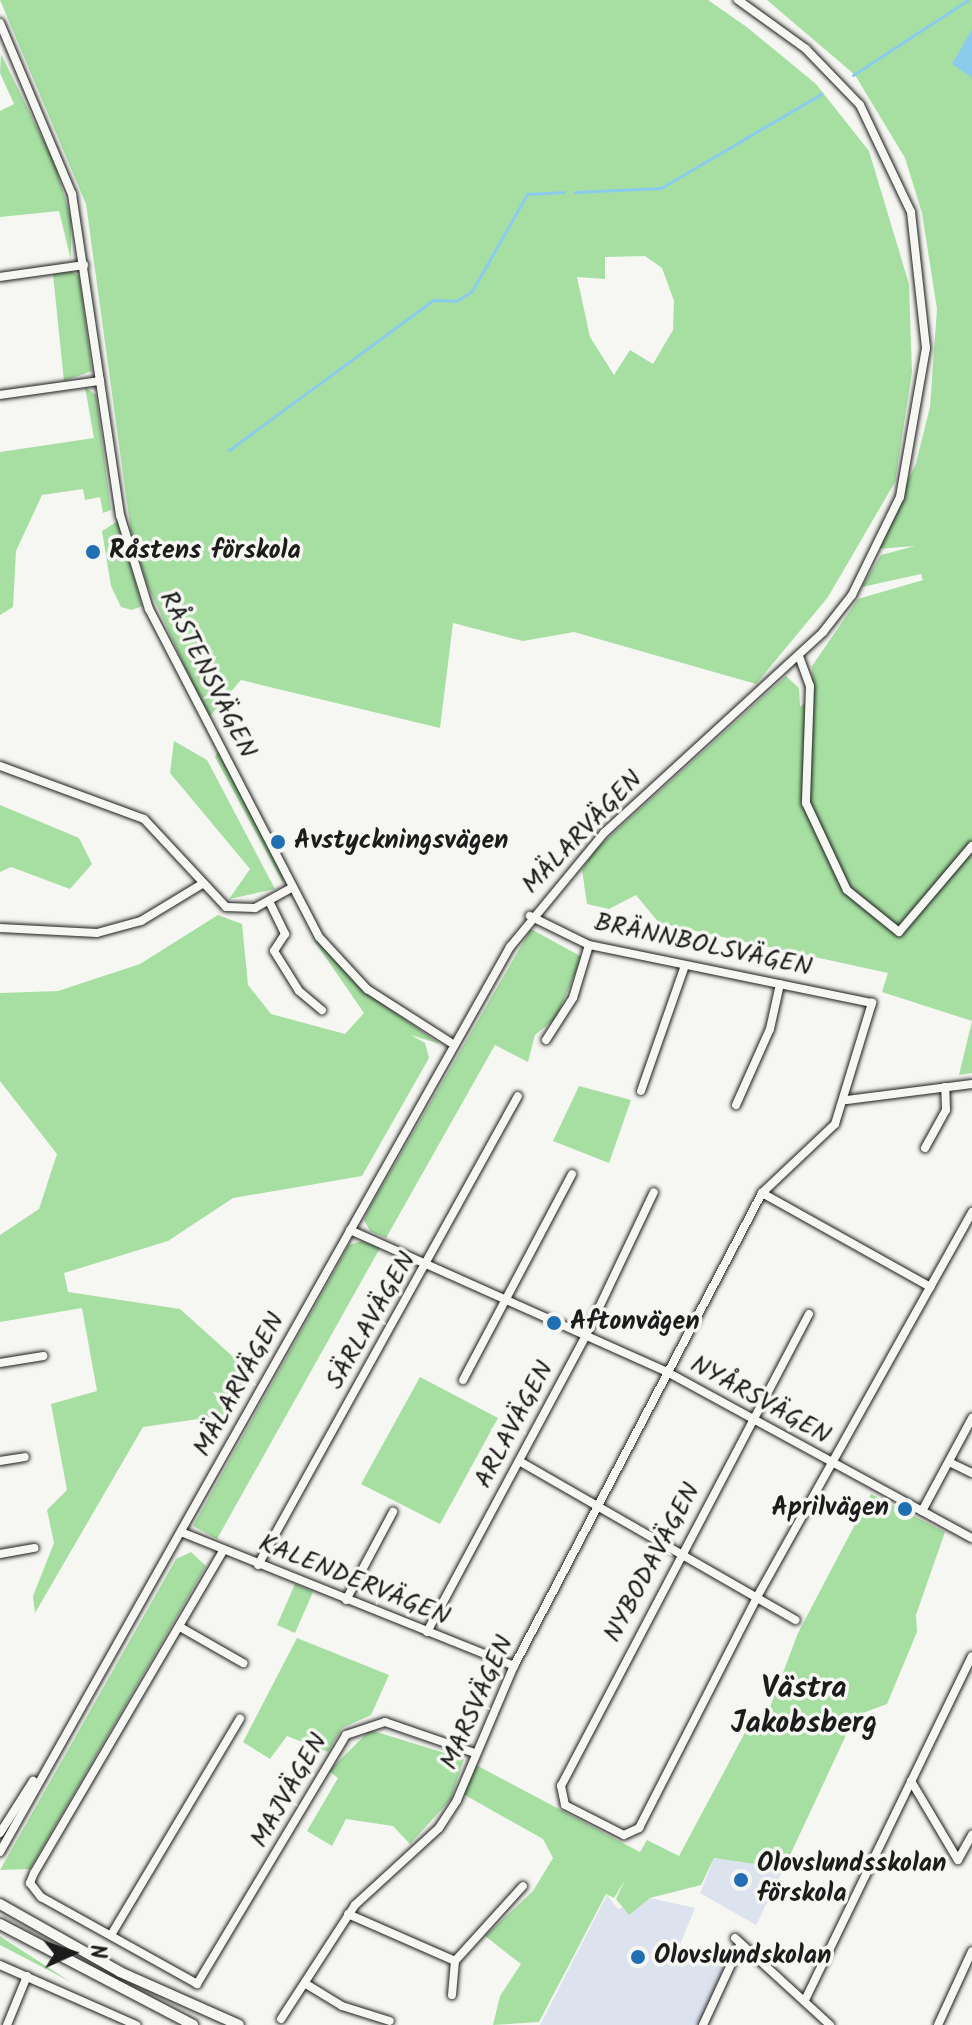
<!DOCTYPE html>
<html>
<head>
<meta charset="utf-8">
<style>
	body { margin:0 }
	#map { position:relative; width:972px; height:2025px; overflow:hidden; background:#f6f6f2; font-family:Kalam,sans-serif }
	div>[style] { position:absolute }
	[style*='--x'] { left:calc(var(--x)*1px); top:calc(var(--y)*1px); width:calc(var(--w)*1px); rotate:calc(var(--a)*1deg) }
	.built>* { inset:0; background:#dce3ee }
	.green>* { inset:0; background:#a7dfa3 }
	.water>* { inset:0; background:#8bccec }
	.stream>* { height:3px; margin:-1.5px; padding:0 1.5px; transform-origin:1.5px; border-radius:1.5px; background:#8bccec }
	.roads { filter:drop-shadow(0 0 2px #1c1c1c) drop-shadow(0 0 2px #1c1c1c) }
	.minor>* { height:8px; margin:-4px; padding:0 4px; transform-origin:4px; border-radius:4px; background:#f6f6f2 }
	.major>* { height:10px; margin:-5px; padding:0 5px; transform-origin:5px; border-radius:5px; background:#f6f6f2 }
	.dots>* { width:22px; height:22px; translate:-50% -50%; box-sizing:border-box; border:4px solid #f6f6f2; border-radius:50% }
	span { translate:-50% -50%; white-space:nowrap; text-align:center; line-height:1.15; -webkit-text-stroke:7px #f6f6f2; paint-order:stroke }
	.poi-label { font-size:26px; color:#1c1c1c; font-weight:700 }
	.left { translate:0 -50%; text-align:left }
	.right { translate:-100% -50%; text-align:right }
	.street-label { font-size:26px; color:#1c1c1c }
	.quarter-label { font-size:30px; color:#1c1c1c; font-weight:700 }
	.north { position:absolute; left:32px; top:1913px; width:80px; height:80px; -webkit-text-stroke:6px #f6f6f2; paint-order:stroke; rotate:87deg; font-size:22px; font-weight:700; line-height:32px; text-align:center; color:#1c1c1c }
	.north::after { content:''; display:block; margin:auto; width:28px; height:36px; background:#1c1c1c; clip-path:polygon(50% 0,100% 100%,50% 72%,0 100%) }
</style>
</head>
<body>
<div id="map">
	<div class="built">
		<div style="clip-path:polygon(714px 1858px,784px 1868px,756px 1925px,700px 1893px)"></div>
		<div style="clip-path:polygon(607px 1895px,618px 1909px,650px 1898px,695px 1908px,679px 1947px,725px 1968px,698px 2025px,540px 2025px)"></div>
	</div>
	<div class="green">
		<div style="clip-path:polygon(evenodd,0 0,708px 0,748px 28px,816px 84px,869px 151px,909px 284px,912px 372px,895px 482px,828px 597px,756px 684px,574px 632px,523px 641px,453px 623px,440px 728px,241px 680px,208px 718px,147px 584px,131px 532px,86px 204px,0 0,645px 256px,662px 268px,674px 301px,673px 330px,653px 364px,630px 350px,614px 375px,590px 337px,577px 277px,605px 279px,605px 257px,645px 256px)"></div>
		<div style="clip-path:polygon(767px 0,972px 0,972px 1073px,959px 1075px,972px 1021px,882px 992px,888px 973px,659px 923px,636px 895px,609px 909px,587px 904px,582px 870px,595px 850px,786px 676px,799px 688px,800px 707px,813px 695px,812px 666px,858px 599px,923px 580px,921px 574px,862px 587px,881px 555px,915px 546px,877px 549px,916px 463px,930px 407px,937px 309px,922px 213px,905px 158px,855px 75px)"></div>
		<div style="clip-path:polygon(1px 54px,55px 164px,71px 219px,71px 260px,59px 211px,0 217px,0 111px,14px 104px,0 73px)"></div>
		<div style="clip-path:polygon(71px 271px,79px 276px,92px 371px,64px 381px,53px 274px)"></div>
		<div style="clip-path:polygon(85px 387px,96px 395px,111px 510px,103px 513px,100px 497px,85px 500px,83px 489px,42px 495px,16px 551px,13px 607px,0 615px,0 452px,94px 438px)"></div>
		<div style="clip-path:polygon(118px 521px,142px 606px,132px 610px,121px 607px,111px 586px,102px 531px)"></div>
		<div style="clip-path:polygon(174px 741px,207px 760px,275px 889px,229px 899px,250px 869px,170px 773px)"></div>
		<div style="clip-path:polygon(218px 751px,285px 877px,283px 883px,215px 757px)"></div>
		<div style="clip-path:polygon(0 805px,79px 838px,92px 864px,70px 889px,11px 867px,0 872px)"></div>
		<div style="clip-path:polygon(218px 915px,242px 924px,248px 985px,271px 1014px,345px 1034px,364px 1013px,315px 942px,310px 924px,365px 992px,440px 1044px,411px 1035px,425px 1043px,429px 1058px,362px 1176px,233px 1198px,168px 1241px,64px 1273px,68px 1292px,180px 1309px,250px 1372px,226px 1415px,143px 1427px,35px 1613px,33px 1596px,54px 1543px,47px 1510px,67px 1490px,51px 1404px,97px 1391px,82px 1308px,0 1322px,0 1235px,39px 1209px,57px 1154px,0 1081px,0 993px,58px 991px,140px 964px)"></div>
		<div style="clip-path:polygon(531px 929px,582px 957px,556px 1018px,535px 1035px,528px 1062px,495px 1045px,386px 1238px,370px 1231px,364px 1220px,370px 1207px)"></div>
		<div style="clip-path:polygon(579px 1086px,631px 1100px,609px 1163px,553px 1141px)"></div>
		<div style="clip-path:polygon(362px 1241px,380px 1248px,217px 1539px,193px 1526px,349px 1245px)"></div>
		<div style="clip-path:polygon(420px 1377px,498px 1418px,440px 1524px,361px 1484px)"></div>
		<div style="clip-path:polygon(871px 1494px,945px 1532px,916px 1615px,917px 1632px,887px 1704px,855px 1716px,784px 1868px,714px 1858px,701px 1885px,650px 1898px,629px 1915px,616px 1899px,625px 1880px,614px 1898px,606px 1894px,539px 2022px,493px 2025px,500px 1996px,521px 1964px,485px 1936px,533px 1891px,553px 1858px,543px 1839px,463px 1794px,474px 1764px,640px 1852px,647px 1840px,679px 1856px,748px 1727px,767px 1715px,798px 1633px)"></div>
		<div style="clip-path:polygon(191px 1552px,206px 1566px,30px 1869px,0 1870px,176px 1559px)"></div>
		<div style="clip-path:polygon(295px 1584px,313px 1592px,295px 1633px,277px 1625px)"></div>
		<div style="clip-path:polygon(297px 1638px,389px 1675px,371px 1715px,342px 1728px,328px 1752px,287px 1736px,270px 1759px,243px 1742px)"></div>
		<div style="clip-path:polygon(370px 1730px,464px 1759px,451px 1799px,410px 1844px,393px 1826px,346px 1819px,332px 1846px,307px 1831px,338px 1778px,329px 1771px)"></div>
		<div style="clip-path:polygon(0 1936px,4px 1939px,71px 1982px,0 1945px)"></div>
	</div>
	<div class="water">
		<div style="clip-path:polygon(972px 29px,972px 78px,952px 64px)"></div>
	</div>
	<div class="stream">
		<div style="--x:853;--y:75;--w:137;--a:-33.1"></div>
		<div style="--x:575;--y:192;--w:86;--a:-2.7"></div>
		<div style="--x:661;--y:188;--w:186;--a:-30.4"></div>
		<div style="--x:229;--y:450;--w:253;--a:-36.3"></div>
		<div style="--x:433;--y:300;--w:23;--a:2"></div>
		<div style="--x:456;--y:301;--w:19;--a:-32"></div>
		<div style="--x:472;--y:291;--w:112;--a:-60.4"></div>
		<div style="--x:527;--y:194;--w:37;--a:-3"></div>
	</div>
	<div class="roads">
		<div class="minor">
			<div style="--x:0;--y:23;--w:186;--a:67.2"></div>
			<div style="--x:72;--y:194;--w:325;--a:81.5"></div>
			<div style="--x:120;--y:515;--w:98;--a:72.9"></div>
			<div style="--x:149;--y:609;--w:369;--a:62.6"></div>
			<div style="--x:319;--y:937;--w:71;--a:47.3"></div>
			<div style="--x:367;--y:989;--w:98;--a:32.6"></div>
			<div style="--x:0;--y:277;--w:85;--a:-8.1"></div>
			<div style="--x:0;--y:395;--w:101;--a:-8"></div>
			<div style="--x:799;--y:656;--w:32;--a:70"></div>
			<div style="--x:810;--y:686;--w:117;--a:92"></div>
			<div style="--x:806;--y:803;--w:96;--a:64.8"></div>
			<div style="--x:847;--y:890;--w:67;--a:38.9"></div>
			<div style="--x:899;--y:932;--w:113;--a:-49.7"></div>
			<div style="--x:0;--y:766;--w:153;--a:20.2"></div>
			<div style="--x:144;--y:819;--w:120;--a:47"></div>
			<div style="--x:226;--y:907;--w:29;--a:2"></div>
			<div style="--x:255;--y:908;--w:43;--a:-28.9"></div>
			<div style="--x:269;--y:901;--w:37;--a:64"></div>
			<div style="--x:285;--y:934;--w:20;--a:123"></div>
			<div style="--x:274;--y:951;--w:47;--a:58"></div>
			<div style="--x:299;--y:991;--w:30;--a:40"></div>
			<div style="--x:0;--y:928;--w:97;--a:3"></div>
			<div style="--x:97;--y:933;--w:46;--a:-15.3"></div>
			<div style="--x:141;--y:921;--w:71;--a:-31.2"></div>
			<div style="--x:546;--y:1040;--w:50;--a:-57.3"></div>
			<div style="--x:573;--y:998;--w:55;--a:-73.2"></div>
			<div style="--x:641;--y:1091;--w:130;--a:-70.7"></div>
			<div style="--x:847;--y:1100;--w:126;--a:-7.3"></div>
			<div style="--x:736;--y:1105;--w:83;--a:-65.9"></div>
			<div style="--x:770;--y:1029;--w:46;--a:-77.5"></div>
			<div style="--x:925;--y:1148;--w:43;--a:-61.1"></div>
			<div style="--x:946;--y:1110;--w:23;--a:-92"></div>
			<div style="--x:762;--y:1193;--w:193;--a:29.2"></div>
			<div style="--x:350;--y:1230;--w:347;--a:24.1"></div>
			<div style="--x:667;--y:1372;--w:347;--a:28.6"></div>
			<div style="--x:809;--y:1314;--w:533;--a:117.72"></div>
			<div style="--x:561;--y:1786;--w:19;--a:78"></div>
			<div style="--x:565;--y:1805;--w:66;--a:27"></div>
			<div style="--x:624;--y:1835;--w:17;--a:-25"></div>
			<div style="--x:639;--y:1828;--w:259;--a:-62.9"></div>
			<div style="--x:757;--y:1597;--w:441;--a:-60.8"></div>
			<div style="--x:0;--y:1363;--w:44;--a:-9.2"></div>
			<div style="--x:463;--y:1380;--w:233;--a:-62.1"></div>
			<div style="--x:0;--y:1461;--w:25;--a:-9"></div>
			<div style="--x:519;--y:1461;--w:319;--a:29.9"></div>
			<div style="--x:949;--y:1462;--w:25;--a:26"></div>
			<div style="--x:922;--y:1511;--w:106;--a:-61.7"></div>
			<div style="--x:181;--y:1532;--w:359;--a:21.9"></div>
			<div style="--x:223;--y:1551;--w:373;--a:120.4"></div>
			<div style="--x:34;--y:1873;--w:11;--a:112"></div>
			<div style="--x:30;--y:1883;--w:18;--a:52"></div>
			<div style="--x:41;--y:1897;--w:179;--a:29.1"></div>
			<div style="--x:197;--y:1984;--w:290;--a:-59.1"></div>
			<div style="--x:346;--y:1735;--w:41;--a:-18.4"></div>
			<div style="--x:385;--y:1722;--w:95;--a:19"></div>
			<div style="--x:0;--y:1554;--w:35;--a:-10"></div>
			<div style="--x:258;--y:1565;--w:536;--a:-61"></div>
			<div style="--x:346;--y:1600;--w:100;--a:-61.9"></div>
			<div style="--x:180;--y:1627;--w:73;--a:29.7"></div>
			<div style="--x:427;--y:1632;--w:337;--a:-61.8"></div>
			<div style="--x:586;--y:1335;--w:158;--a:-64.6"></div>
			<div style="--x:911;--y:1781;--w:92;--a:59.3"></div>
			<div style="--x:0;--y:1833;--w:62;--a:-57.6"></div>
			<div style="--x:0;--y:1852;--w:1039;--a:-60.6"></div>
			<div style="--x:510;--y:947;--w:148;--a:-50.5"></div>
			<div style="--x:604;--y:833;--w:297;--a:-42.5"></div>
			<div style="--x:823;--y:632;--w:47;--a:-51.9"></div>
			<div style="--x:852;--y:595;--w:109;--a:-63.9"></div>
			<div style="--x:900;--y:497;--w:151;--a:-80.1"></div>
			<div style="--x:926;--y:348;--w:137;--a:-96.3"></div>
			<div style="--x:911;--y:212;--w:119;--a:-115.5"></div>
			<div style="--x:860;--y:105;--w:78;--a:-134"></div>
			<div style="--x:806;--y:49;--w:84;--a:-144.2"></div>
			<div style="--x:958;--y:1860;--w:29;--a:-61"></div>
			<div style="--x:348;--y:1914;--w:117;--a:23.7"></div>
			<div style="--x:111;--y:1935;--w:252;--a:-59.2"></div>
			<div style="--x:735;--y:1938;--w:129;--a:42.5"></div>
			<div style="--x:0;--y:1965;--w:149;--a:23.8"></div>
			<div style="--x:306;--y:1984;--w:42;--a:31.4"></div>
			<div style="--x:342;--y:2006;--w:50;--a:17.4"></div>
			<div style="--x:452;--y:1995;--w:34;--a:-85"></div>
			<div style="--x:455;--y:1961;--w:101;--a:-47.8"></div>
			<div style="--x:805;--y:2000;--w:382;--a:-64.1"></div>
			<div style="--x:281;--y:2019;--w:136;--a:-57"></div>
			<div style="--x:355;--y:1905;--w:114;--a:-42.5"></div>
			<div style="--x:439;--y:1828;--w:33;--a:-57"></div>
			<div style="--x:457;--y:1800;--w:146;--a:-67"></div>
			<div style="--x:514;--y:1666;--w:534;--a:-62.33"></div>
			<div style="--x:762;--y:1193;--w:100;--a:-43.4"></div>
			<div style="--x:835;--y:1124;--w:127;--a:-73"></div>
			<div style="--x:872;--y:1003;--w:289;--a:-168.4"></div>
			<div style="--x:589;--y:945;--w:66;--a:-153.8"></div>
			<div style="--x:7;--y:2025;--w:53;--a:-67.8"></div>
			<div style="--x:703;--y:2025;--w:88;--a:-65.2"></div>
			<div style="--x:938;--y:2025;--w:81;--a:-65.3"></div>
		</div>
		<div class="major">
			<div style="--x:0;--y:1904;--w:138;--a:29.5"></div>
			<div style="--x:120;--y:1972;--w:130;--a:24"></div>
			<div style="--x:0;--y:1924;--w:218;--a:27.6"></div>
		</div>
	</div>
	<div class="dots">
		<div style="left:93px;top:552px;background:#1f6fb2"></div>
		<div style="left:278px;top:842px;background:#1f6fb2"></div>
		<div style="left:554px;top:1323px;background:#1f6fb2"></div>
		<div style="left:905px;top:1509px;background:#1f6fb2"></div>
		<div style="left:741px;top:1880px;background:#1f6fb2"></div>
		<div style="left:638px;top:1957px;background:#1f6fb2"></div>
	</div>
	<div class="poi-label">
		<span class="left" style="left:109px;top:552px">Råstens förskola</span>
		<span class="left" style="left:294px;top:842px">Avstyckningsvägen</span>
		<span class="left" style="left:570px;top:1323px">Aftonvägen</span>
		<span class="right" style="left:889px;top:1509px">Aprilvägen</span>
		<span class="left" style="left:757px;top:1880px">Olovslundsskolan<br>förskola</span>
		<span class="left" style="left:654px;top:1957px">Olovslundskolan</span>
	</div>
	<div class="street-label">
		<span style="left:207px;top:675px;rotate:63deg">RÅSTENSVÄGEN</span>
		<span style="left:583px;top:833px;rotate:-46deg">MÄLARVÄGEN</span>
		<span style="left:703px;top:946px;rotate:12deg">BRÄNNBOLSVÄGEN</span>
		<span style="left:372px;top:1321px;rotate:-60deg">SÄRLAVÄGEN</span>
		<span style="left:240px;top:1385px;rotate:-61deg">MÄLARVÄGEN</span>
		<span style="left:760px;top:1401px;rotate:29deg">NYÅRSVÄGEN</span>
		<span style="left:515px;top:1425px;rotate:-62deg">ARLAVÄGEN</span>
		<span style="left:653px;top:1563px;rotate:-62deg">NYBODAVÄGEN</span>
		<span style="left:354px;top:1581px;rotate:22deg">KALENDERVÄGEN</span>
		<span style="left:478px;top:1703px;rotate:-66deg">MARSVÄGEN</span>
		<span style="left:290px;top:1791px;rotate:-60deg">MAJVÄGEN</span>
	</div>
	<div class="quarter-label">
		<span style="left:804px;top:1706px">Västra<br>Jakobsberg</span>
	</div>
	<div class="north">N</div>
</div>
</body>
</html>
